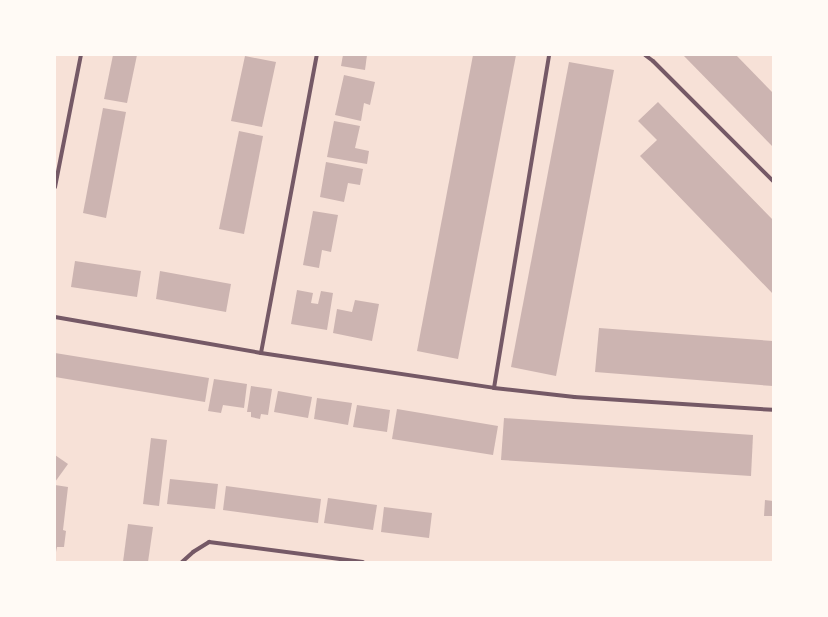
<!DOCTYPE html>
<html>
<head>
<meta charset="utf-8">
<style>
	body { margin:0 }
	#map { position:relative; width:828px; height:617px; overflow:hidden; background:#f7e1d7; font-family:Jost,sans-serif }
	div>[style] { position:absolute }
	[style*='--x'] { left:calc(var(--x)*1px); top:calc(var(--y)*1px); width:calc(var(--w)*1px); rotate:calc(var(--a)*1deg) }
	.building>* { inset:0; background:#ccb4b1 }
	.minor>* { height:4px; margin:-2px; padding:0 2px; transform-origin:2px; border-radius:2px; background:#755966 }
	span { translate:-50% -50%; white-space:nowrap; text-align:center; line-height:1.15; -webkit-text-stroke:3px #fffaf5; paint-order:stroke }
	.frame { position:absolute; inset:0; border:56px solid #fffaf5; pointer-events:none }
</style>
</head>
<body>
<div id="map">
	<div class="building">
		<div style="clip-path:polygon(113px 55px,137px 55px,127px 103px,104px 99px)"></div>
		<div style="clip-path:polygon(343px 55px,367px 55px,365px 70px,341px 66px)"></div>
		<div style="clip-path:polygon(473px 55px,516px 55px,458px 359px,417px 351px)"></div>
		<div style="clip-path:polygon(683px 55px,736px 55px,773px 93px,773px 147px)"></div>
		<div style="clip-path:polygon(245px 56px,276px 62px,262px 127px,231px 121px)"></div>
		<div style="clip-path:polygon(569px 62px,614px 70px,556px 376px,511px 367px)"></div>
		<div style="clip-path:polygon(344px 75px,375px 82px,370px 105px,364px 103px,361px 121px,335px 115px)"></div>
		<div style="clip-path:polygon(658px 102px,773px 220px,773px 294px,640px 156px,657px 140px,638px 121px)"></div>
		<div style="clip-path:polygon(103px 108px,126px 112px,106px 218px,83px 213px)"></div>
		<div style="clip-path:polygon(334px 121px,360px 126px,355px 148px,369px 151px,367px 164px,327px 157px)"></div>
		<div style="clip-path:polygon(239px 131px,263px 136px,244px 234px,219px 229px)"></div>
		<div style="clip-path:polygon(326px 162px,363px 169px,360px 185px,348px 183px,344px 202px,320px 197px)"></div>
		<div style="clip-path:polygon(313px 211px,338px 215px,331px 252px,322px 250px,319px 268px,303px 265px)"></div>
		<div style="clip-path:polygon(75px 261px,141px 271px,137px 297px,71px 287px)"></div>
		<div style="clip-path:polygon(160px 271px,231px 284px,226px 312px,156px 299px)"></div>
		<div style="clip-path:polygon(297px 290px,313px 293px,311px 303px,318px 304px,321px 291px,333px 293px,327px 330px,291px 324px)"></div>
		<div style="clip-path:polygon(355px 300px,379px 304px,372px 341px,333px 333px,337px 309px,352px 312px)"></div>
		<div style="clip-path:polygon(599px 328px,773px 341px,773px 386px,595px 372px)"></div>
		<div style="clip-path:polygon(55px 353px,209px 378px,205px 402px,55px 377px)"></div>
		<div style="clip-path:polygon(214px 379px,247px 384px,244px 408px,223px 405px,221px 413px,208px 411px)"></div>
		<div style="clip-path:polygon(251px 386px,272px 389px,268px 415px,261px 414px,260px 419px,251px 417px,251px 412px,247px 412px)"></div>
		<div style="clip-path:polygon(278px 391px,312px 397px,308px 418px,274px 412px)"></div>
		<div style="clip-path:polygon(317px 398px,352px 403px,348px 425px,314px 419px)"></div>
		<div style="clip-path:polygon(357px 405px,390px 410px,387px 432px,353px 427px)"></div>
		<div style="clip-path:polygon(397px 409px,498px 426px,493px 455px,392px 439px)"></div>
		<div style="clip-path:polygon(504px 418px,753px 435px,751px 476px,501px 460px)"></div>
		<div style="clip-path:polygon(151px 438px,167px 440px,159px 506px,143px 504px)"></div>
		<div style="clip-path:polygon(55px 455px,68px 464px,55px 482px)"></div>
		<div style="clip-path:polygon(170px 479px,218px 484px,215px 509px,167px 504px)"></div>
		<div style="clip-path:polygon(55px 485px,68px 487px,63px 530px,66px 531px,64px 547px,57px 547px,56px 552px)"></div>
		<div style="clip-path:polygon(226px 486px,321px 499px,318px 523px,223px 510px)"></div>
		<div style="clip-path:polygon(328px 498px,377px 505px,373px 530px,324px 523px)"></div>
		<div style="clip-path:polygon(765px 500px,773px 501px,773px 516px,764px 516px)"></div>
		<div style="clip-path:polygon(384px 507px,432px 513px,429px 538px,381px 532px)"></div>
		<div style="clip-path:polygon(128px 524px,153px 527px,148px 562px,123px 562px)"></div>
	</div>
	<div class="minor">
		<div style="--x:645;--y:55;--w:10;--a:37"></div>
		<div style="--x:653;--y:61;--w:170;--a:45"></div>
		<div style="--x:55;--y:187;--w:135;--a:-78.9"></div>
		<div style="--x:55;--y:317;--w:209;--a:9.9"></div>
		<div style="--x:261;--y:353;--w:236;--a:8.5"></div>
		<div style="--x:494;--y:388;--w:81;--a:6.4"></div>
		<div style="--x:574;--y:397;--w:199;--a:3.7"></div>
		<div style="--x:261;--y:353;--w:303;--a:-79.4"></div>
		<div style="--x:494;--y:388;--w:338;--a:-80.6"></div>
		<div style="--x:182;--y:562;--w:15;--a:-42"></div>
		<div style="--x:193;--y:552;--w:19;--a:-32"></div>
		<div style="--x:209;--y:542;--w:155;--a:7.4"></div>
	</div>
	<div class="frame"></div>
</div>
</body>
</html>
